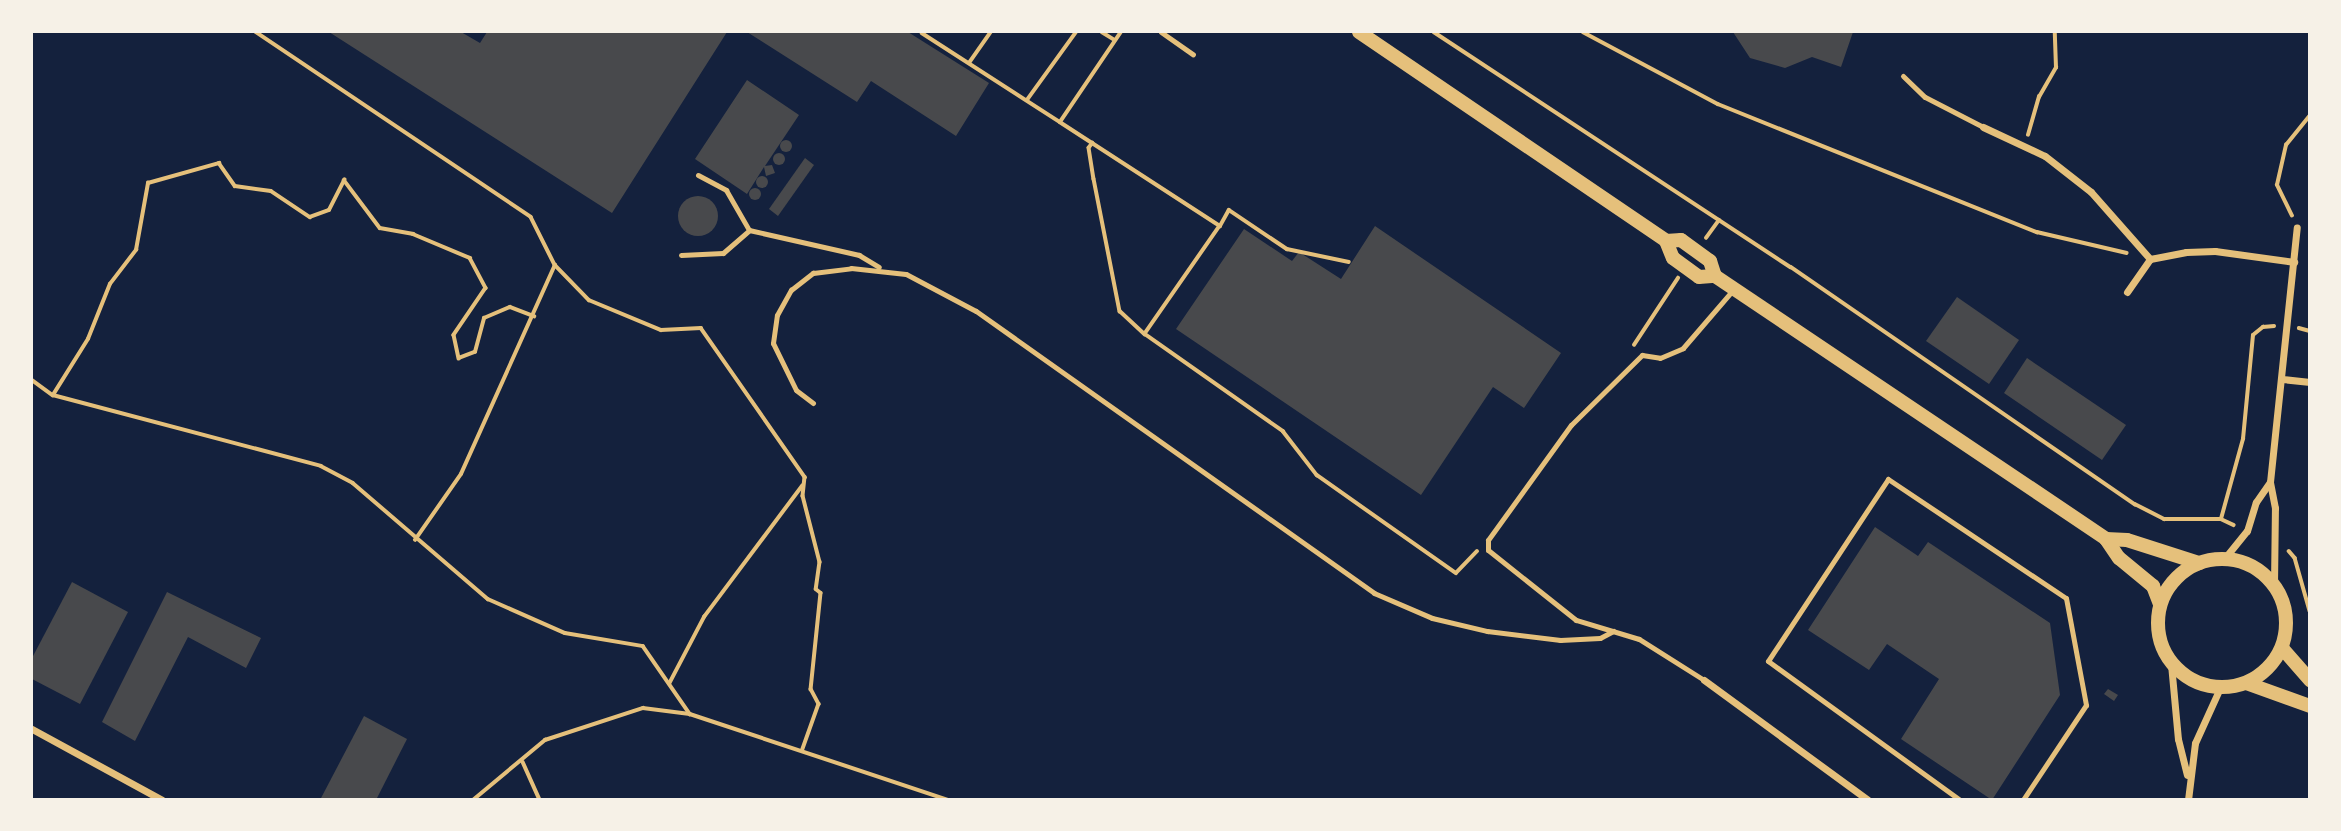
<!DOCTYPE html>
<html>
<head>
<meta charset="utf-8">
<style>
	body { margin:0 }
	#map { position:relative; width:2341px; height:831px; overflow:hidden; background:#14213d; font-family:"Noto Sans",sans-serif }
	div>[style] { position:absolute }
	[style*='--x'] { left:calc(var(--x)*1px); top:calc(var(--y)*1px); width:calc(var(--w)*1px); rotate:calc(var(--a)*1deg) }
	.building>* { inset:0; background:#48494c }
	.round { border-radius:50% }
	.path>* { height:3.5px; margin:-1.75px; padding:0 1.75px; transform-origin:1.75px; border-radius:1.75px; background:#e5c07b }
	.service>* { height:5px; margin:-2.5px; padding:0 2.5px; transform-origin:2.5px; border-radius:2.5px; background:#e5c07b }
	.minor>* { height:7px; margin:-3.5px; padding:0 3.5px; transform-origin:3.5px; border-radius:3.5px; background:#e5c07b }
	.secondary>* { height:14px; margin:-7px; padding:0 7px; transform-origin:7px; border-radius:7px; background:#e5c07b }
	.secondary>.ring { margin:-7px; padding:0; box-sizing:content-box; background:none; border:14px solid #e5c07b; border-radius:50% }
	span { translate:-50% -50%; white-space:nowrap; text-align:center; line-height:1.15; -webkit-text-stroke:5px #f6f1e7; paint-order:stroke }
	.frame { position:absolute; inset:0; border:33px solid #f6f1e7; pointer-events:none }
</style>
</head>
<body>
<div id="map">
	<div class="building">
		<div style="clip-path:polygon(329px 32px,461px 32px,480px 43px,487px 32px,727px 32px,612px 213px)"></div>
		<div style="clip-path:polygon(747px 32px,908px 32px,989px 83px,956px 136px,871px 81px,857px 102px)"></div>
		<div style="clip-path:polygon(1733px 32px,1853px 32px,1841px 67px,1812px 57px,1785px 68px,1750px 58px)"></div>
		<div style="clip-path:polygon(747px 80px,799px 115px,765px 166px,772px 165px,775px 173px,766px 176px,764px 167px,747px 194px,695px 159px)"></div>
		<div class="round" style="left:780px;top:140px;width:12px;height:12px"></div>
		<div class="round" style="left:773px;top:153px;width:12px;height:12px"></div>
		<div style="clip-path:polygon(805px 158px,814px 165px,778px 216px,769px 209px)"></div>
		<div class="round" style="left:756px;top:176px;width:12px;height:12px"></div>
		<div class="round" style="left:749px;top:188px;width:12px;height:12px"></div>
		<div class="round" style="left:678px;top:196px;width:40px;height:40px"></div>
		<div style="clip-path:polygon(1375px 226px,1561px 353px,1524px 408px,1493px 387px,1421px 495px,1176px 329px,1244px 229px,1292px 261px,1299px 252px,1341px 279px)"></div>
		<div style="clip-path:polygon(1957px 297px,2019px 340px,1989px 384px,1926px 341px)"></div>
		<div style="clip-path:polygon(2027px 358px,2126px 425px,2102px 460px,2004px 393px)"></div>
		<div style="clip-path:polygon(1875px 527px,1918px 556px,1928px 542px,2050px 623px,2060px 695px,1992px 800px,1901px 739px,1939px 679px,1887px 644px,1869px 670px,1808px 630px)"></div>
		<div style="clip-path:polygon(72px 582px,128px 612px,80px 704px,32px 679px,32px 658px)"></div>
		<div style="clip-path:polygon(167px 592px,261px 638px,246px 668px,188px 637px,135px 741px,102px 722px)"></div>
		<div style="clip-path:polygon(2108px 689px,2118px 695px,2114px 701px,2104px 694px)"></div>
		<div style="clip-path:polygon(364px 716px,407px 739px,376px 800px,320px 800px)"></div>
	</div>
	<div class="path">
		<div style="--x:256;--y:32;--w:331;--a:33.9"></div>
		<div style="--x:531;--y:217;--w:54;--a:63.4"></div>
		<div style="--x:555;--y:265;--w:49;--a:45.8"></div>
		<div style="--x:589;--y:300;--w:78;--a:22.6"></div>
		<div style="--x:661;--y:330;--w:40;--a:-2.9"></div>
		<div style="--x:701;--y:328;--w:182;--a:55.1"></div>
		<div style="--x:805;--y:477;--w:19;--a:96"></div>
		<div style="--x:803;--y:496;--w:68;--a:75.6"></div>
		<div style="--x:820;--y:562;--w:27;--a:98"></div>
		<div style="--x:816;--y:589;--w:6;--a:39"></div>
		<div style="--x:821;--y:593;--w:97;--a:95.9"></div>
		<div style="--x:811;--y:689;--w:17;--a:62"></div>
		<div style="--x:819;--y:704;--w:48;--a:109.6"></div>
		<div style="--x:1102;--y:32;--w:15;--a:32"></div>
		<div style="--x:1434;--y:32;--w:427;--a:33.4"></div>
		<div style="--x:1791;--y:267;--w:418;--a:34.6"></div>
		<div style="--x:2135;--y:504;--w:33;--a:27"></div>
		<div style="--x:2164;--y:519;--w:57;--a:0"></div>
		<div style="--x:2221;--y:519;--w:14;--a:25"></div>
		<div style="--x:1583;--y:32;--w:153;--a:28.1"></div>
		<div style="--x:1718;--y:104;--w:344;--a:21.9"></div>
		<div style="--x:2037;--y:232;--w:92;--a:13.1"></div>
		<div style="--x:922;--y:33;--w:164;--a:32.8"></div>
		<div style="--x:1060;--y:122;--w:109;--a:-55.9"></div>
		<div style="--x:969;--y:63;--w:38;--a:-55"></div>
		<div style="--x:1027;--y:100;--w:84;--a:-54.2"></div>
		<div style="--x:1060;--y:122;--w:191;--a:33"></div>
		<div style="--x:1220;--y:226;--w:131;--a:124.8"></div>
		<div style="--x:1145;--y:334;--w:169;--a:35.1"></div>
		<div style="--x:1283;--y:431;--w:56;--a:52.3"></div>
		<div style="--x:1317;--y:475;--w:170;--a:35.2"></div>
		<div style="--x:1456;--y:573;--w:30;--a:-46"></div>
		<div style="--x:2028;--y:135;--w:40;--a:-74"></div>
		<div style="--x:2039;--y:97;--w:34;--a:-60"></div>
		<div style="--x:2056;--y:68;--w:36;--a:-92"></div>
		<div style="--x:1093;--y:143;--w:6;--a:129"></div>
		<div style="--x:1089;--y:148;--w:31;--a:81"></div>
		<div style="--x:1094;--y:179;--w:135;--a:78.9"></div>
		<div style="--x:1120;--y:311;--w:34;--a:43"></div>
		<div style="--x:2292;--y:216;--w:34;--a:-116"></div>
		<div style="--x:2277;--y:185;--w:41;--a:-77.3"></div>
		<div style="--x:2286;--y:145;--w:38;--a:-51"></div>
		<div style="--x:1220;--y:226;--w:18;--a:-61"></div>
		<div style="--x:1229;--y:210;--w:70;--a:33.9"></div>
		<div style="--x:1287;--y:249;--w:63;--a:11.8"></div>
		<div style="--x:1706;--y:238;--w:22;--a:-54"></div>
		<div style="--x:2299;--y:328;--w:11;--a:15"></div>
		<div style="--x:1634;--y:345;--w:80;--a:-56.7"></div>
		<div style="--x:32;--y:380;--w:26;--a:36"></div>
		<div style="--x:53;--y:395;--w:277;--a:14.8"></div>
		<div style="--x:321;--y:466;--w:36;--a:28"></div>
		<div style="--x:353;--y:483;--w:178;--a:40.7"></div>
		<div style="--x:488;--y:599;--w:84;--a:23.8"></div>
		<div style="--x:565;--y:633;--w:79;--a:9.5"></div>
		<div style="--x:643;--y:646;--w:83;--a:55.3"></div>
		<div style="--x:690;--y:714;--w:273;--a:18.4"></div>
		<div style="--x:53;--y:395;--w:66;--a:-58"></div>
		<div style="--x:88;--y:339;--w:59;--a:-68.2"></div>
		<div style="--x:110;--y:284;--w:43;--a:-52.6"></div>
		<div style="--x:136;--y:250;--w:68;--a:-79.8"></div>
		<div style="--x:148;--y:183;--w:74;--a:-15.7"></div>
		<div style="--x:219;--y:163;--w:28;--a:55"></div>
		<div style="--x:235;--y:186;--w:36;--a:8"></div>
		<div style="--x:271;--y:191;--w:47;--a:33.7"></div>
		<div style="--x:310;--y:217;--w:20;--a:-20"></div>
		<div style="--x:329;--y:210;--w:34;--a:-63"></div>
		<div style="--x:344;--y:180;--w:60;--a:53.1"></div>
		<div style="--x:380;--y:228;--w:34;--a:10"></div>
		<div style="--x:413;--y:234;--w:62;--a:22.8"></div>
		<div style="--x:470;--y:258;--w:34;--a:62"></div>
		<div style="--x:486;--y:288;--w:57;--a:124.2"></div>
		<div style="--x:454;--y:335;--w:24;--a:78"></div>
		<div style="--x:459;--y:358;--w:17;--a:-21"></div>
		<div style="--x:475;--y:352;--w:35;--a:-75"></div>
		<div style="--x:484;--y:318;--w:28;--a:-23"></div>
		<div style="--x:510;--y:307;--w:26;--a:21"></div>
		<div style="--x:2221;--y:519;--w:83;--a:-74.6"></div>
		<div style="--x:2243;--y:439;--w:104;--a:-84.5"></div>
		<div style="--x:2253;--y:335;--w:13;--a:-39"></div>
		<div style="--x:2263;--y:327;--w:11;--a:-5"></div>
		<div style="--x:415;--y:540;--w:80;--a:-55.1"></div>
		<div style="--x:461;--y:474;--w:229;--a:-65.8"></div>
		<div style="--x:2289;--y:551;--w:9;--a:49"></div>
		<div style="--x:2295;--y:558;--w:55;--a:74.2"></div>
		<div style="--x:669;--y:684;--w:76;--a:-62.4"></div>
		<div style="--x:704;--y:617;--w:164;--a:-53.2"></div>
		<div style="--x:523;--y:762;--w:42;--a:65.9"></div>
		<div style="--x:473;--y:800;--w:94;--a:-39.8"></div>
		<div style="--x:545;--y:740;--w:103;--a:-18.1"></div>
		<div style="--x:643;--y:708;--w:47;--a:7.3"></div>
	</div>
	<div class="service">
		<div style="--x:1161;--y:32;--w:39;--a:35"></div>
		<div style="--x:1903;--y:76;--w:30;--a:44"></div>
		<div style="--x:1925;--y:97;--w:65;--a:27.3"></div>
		<div style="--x:698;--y:175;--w:32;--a:28"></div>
		<div style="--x:726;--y:190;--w:46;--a:60.1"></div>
		<div style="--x:749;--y:230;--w:113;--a:12.8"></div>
		<div style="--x:859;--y:255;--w:23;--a:31"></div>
		<div style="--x:681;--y:255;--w:42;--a:-2.7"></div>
		<div style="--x:723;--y:253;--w:35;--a:-41"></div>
		<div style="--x:813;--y:403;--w:21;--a:-143"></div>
		<div style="--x:796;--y:390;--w:52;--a:-116.1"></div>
		<div style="--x:773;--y:343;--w:28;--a:-82"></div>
		<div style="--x:777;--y:315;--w:29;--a:-61"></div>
		<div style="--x:791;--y:290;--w:28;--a:-38"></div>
		<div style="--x:813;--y:273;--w:38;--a:-7"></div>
		<div style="--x:851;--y:268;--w:55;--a:6.2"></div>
		<div style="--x:906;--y:274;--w:79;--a:27.9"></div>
		<div style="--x:976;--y:311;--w:488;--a:35.3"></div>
		<div style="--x:1374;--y:593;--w:63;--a:23.3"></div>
		<div style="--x:1432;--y:618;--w:57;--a:13.3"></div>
		<div style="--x:1487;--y:631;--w:74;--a:7"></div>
		<div style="--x:1560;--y:640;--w:40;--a:-2.9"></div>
		<div style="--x:1600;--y:638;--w:15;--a:-28"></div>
		<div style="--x:1704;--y:680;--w:77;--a:-147.8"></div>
		<div style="--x:1639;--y:639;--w:66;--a:-163.2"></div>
		<div style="--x:1576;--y:620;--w:112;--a:-141.5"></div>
		<div style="--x:1488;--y:550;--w:10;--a:-90"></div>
		<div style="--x:1488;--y:540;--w:142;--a:-54.2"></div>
		<div style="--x:1571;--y:425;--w:100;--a:-44.6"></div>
		<div style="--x:1642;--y:355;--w:18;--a:9"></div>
		<div style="--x:1660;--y:358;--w:25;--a:-23"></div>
		<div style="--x:1683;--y:348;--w:75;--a:-49.3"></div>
		<div style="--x:1960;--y:800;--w:237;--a:-144.1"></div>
		<div style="--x:1768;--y:661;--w:218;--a:-56.6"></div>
		<div style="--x:1888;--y:479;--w:214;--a:33.8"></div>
		<div style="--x:2066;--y:598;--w:109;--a:79.4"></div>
		<div style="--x:2086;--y:705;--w:114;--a:123.6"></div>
	</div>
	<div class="minor">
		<div style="--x:1983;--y:127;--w:68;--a:25.1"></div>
		<div style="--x:2045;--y:156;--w:58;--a:38"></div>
		<div style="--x:2091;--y:192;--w:89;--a:48.6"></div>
		<div style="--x:2127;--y:292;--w:40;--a:-55.1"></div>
		<div style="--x:2150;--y:259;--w:37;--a:-11"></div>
		<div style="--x:2186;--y:252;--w:29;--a:-2"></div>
		<div style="--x:2215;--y:251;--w:80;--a:7.9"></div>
		<div style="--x:2282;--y:379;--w:28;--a:6"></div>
		<div style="--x:2224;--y:559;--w:36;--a:-51"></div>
		<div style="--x:2247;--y:531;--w:30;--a:-73"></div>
		<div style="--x:2256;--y:502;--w:24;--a:-55"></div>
		<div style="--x:2274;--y:585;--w:77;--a:-89.3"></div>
		<div style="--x:2275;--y:508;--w:26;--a:-101"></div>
		<div style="--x:2270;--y:482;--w:256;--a:-84"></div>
		<div style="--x:2171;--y:664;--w:75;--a:84.7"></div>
		<div style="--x:2178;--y:739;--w:37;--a:76"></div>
		<div style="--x:1704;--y:680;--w:203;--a:36.2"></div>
		<div style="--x:32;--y:729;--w:148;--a:28.6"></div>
		<div style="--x:2188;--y:800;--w:57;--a:-83"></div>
		<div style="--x:2195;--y:743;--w:60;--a:-65.6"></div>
	</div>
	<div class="secondary">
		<div style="--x:1359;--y:32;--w:371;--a:34.2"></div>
		<div style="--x:1666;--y:241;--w:18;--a:68"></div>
		<div style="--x:1673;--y:258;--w:32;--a:36"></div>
		<div style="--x:1699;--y:277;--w:16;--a:-4"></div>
		<div style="--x:1666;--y:241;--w:15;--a:-4"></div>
		<div style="--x:1681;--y:240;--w:36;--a:36"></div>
		<div style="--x:1710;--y:261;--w:16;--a:72"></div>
		<div style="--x:1715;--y:276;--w:471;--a:33.9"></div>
		<div style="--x:2106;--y:539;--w:23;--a:56"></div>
		<div style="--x:2119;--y:558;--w:44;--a:39.5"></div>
		<div style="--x:2153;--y:586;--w:19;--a:69"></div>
		<div style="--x:2106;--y:539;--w:21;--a:3"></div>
		<div style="--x:2127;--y:540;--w:76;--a:17.7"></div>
		<div class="ring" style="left:2158px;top:559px;width:114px;height:114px"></div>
		<div style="--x:2282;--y:648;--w:43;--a:48.8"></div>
		<div style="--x:2246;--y:683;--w:68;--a:19.8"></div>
	</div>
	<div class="frame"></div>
</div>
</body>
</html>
